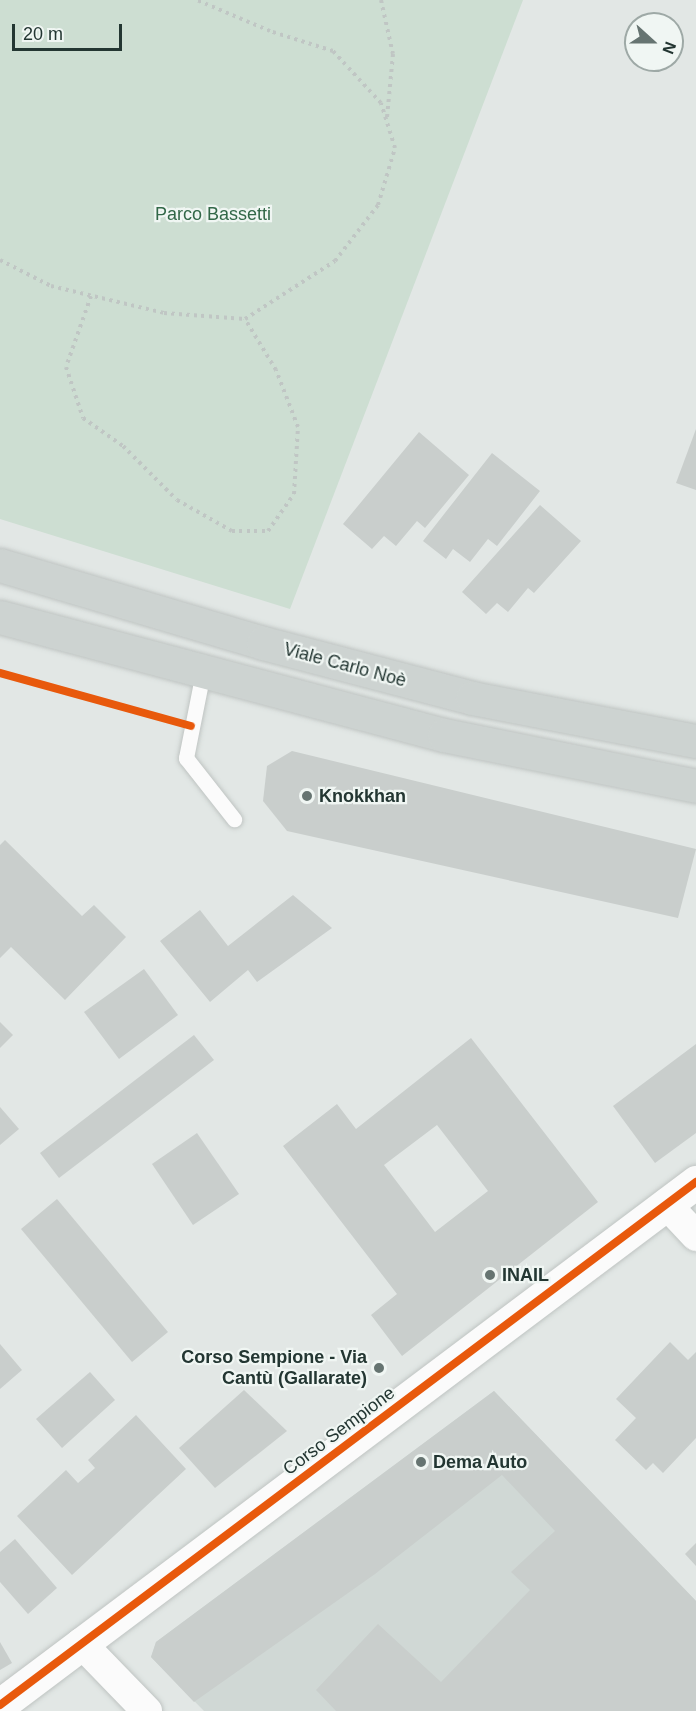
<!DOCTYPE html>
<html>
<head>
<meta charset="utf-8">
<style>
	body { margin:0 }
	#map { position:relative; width:696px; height:1711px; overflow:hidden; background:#e2e7e5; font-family:Helvetica,sans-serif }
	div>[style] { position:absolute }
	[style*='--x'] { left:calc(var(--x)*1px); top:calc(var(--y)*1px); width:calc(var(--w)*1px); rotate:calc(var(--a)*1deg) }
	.built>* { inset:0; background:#d0d8d5 }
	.green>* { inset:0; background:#cdded2 }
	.building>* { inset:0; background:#c9cecc }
	.path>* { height:4px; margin-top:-2px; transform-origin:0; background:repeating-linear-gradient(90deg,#c0c6c4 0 3px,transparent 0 7.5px) }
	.roads { filter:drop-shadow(0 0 2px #bfc4c2) drop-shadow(0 0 2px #bfc4c2) }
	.service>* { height:15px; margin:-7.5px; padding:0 7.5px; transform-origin:7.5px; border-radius:7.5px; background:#fbfbfb }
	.minor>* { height:30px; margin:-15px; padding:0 15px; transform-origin:15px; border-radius:15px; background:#fbfbfb }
	.tertiary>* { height:33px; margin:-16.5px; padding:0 16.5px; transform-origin:16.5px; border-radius:16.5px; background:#fbfbfb }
	.primary>* { height:33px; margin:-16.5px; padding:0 16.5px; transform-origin:16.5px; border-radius:16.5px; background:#cdd3d1 }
	.cycleway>* { height:8px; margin:-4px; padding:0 4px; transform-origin:4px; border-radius:4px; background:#e8590c }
	.dots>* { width:16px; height:16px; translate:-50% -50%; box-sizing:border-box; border:3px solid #f0f6f3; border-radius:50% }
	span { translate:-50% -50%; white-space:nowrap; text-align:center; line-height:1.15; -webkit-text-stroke:4.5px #f0f6f3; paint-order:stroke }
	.park-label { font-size:18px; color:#326848 }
	.street-label { font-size:18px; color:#233632 }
	.poi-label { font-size:18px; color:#233632; font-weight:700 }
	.left { translate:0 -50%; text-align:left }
	.right { translate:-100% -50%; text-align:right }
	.north { position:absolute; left:624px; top:12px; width:60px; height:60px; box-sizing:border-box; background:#f0f6f3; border:2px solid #9ea9a6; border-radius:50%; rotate:111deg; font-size:16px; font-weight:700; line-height:24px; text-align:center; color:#233632 }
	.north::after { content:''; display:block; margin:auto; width:21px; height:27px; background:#667471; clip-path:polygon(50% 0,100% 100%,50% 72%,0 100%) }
	.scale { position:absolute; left:12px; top:24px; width:110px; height:27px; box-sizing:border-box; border:3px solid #233632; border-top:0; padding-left:8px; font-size:18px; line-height:21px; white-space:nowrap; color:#233632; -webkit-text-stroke:4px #f0f6f3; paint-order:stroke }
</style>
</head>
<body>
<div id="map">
	<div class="built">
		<div style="clip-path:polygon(494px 1391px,696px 1601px,696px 1711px,204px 1711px,151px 1657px,156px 1642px)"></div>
	</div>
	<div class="green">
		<div style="clip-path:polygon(0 0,523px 0,290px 609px,0 519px)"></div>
	</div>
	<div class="building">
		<div style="clip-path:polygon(696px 429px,696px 490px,676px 483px)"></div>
		<div style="clip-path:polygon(419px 432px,469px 475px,425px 528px,417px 521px,396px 546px,384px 536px,372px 549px,343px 524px)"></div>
		<div style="clip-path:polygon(492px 453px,540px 491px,497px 546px,488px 539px,470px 562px,453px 549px,446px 559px,423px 541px)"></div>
		<div style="clip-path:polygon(540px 505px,581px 541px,534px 593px,528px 588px,508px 612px,497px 603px,486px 614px,462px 592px)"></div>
		<div style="clip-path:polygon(292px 751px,696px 849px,678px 918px,287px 831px,263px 801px,267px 766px)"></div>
		<div style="clip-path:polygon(5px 840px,82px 916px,94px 905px,126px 937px,65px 1000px,11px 947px,0 958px,0 845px)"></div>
		<div style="clip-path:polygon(293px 895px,332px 928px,257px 982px,248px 970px,210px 1002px,160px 941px,200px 910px,228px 946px)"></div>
		<div style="clip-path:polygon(144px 969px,178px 1015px,119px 1059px,84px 1012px)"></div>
		<div style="clip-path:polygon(0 1022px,13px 1035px,0 1048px)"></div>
		<div style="clip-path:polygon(194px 1035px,214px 1060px,59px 1178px,40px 1153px)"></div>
		<div style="clip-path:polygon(evenodd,471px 1038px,598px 1202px,402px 1356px,371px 1315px,397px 1294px,283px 1146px,337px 1104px,356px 1129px,471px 1038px,437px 1125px,488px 1191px,435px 1232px,384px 1165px,437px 1125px)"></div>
		<div style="clip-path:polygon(696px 1044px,696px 1133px,655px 1163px,613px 1106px)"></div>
		<div style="clip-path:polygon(0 1107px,19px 1129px,0 1145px)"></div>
		<div style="clip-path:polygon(197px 1133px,239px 1194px,193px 1225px,152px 1164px)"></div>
		<div style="clip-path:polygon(57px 1199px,168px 1332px,132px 1362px,21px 1229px)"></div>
		<div style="clip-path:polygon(670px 1342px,688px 1360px,696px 1352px,696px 1438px,663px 1473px,653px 1463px,646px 1470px,615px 1440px,636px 1418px,616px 1399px)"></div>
		<div style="clip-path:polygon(0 1344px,22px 1370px,0 1389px)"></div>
		<div style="clip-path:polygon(90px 1372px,115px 1400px,62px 1448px,36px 1419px)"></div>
		<div style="clip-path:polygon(244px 1390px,287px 1431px,215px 1488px,179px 1448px)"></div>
		<div style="clip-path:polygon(494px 1391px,696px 1601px,696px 1711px,336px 1711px,316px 1690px,378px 1624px,441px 1682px,530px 1590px,511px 1572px,555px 1531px,502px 1475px,375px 1574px,194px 1702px,151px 1657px,156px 1642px)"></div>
		<div style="clip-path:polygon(136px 1415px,186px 1469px,72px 1575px,17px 1516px,66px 1470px,78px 1483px,95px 1468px,88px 1460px)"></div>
		<div style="clip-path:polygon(15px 1539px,57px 1588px,28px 1614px,0 1582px,0 1552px)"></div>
		<div style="clip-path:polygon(696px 1543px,696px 1566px,685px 1554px)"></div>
		<div style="clip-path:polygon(0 1642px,12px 1663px,0 1670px)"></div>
	</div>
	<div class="path">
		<div style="--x:381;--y:0;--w:55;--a:77.5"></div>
		<div style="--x:393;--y:54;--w:64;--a:95.4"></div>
		<div style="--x:0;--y:260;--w:57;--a:27"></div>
		<div style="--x:51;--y:286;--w:116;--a:13.4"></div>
		<div style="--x:164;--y:313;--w:81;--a:4.2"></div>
		<div style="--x:245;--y:319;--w:107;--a:-32.8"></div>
		<div style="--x:335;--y:261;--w:71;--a:-52.5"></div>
		<div style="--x:378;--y:205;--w:59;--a:-73.4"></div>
		<div style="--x:395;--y:148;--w:47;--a:-107.3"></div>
		<div style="--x:381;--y:103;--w:71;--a:-132.7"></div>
		<div style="--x:333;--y:51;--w:66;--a:-162.4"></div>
		<div style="--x:270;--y:31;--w:79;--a:-157"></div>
		<div style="--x:91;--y:296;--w:75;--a:109.4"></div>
		<div style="--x:66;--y:367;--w:54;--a:71.6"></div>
		<div style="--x:83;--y:418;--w:49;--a:35"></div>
		<div style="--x:123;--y:446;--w:76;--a:45"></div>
		<div style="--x:177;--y:500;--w:63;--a:29.4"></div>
		<div style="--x:232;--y:531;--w:36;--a:0"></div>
		<div style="--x:268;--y:531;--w:45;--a:-54.9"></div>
		<div style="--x:294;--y:494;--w:67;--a:-86.6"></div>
		<div style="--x:298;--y:427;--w:61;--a:-111.1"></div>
		<div style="--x:276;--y:370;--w:60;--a:-121.3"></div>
	</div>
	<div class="roads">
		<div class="service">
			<div style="--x:203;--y:672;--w:88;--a:101.2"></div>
			<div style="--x:186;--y:758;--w:78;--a:51.8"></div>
		</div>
		<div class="minor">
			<div style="--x:666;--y:1204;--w:44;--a:46.8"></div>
			<div style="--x:81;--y:1643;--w:95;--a:45.9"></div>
		</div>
		<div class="tertiary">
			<div style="--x:0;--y:1705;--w:871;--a:-36.92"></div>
		</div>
		<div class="primary">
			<div style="--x:0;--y:565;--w:274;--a:16.5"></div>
			<div style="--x:263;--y:643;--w:216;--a:14.7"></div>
			<div style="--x:472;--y:698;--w:228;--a:10.9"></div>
			<div style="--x:0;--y:617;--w:459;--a:14.9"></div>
			<div style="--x:444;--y:735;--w:257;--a:11.4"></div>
		</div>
	</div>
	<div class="cycleway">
		<div style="--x:0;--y:673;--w:198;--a:15.5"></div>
		<div style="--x:0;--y:1705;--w:871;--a:-36.92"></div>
	</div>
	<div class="dots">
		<div style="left:307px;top:796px;background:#667471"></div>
		<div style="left:490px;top:1275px;background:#667471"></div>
		<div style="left:379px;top:1368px;background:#667471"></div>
		<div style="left:421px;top:1462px;background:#667471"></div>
	</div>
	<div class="park-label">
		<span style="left:213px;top:214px">Parco Bassetti</span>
	</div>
	<div class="street-label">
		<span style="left:345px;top:665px;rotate:15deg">Viale Carlo Noè</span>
		<span style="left:339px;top:1431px;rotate:-37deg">Corso Sempione</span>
	</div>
	<div class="poi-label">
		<span class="left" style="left:319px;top:796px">Knokkhan</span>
		<span class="left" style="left:502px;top:1275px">INAIL</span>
		<span class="right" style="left:367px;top:1368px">Corso Sempione - Via<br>Cantù (Gallarate)</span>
		<span class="left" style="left:433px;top:1462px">Dema Auto</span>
	</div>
	<div class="north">N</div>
	<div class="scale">20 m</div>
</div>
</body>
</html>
